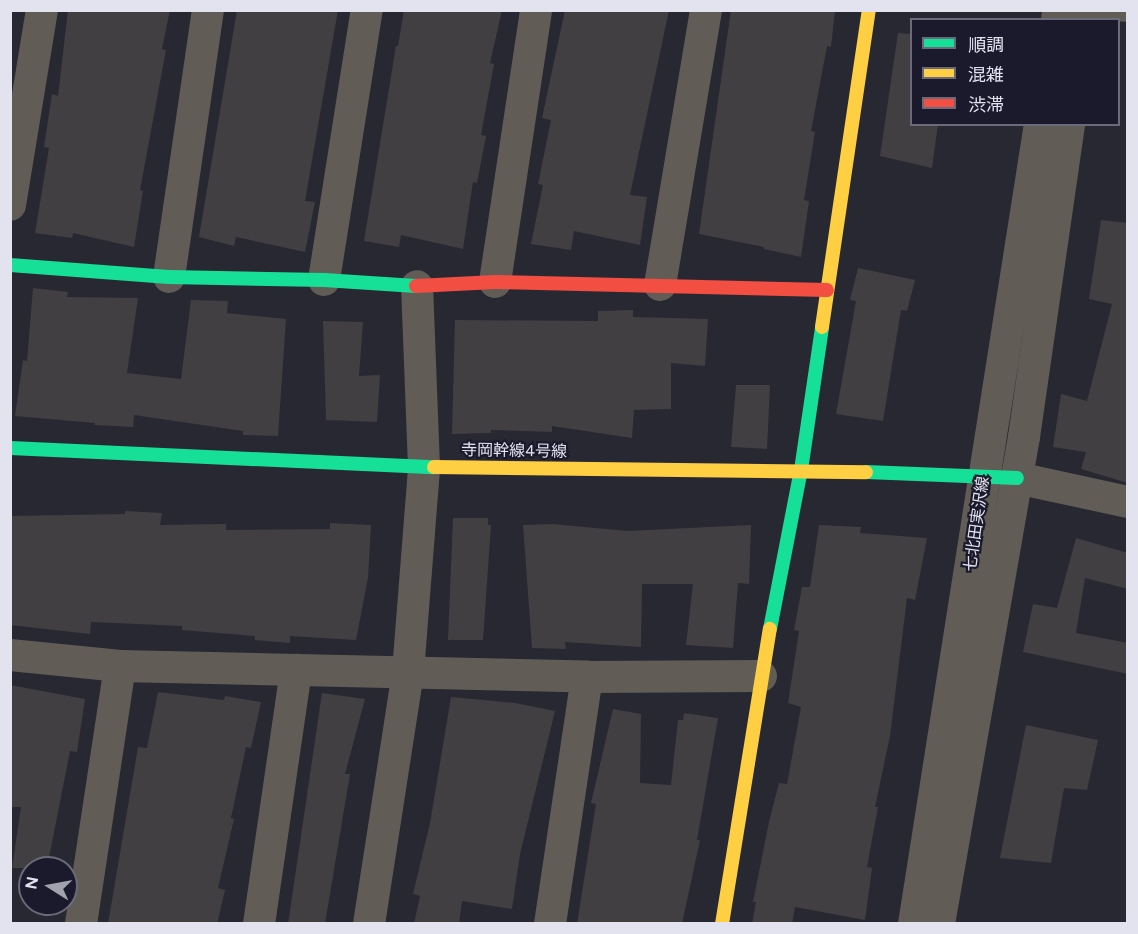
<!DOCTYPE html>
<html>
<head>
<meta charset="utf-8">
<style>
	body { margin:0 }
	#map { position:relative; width:1138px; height:934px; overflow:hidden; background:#282833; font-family:Figtree,"Noto Sans JP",sans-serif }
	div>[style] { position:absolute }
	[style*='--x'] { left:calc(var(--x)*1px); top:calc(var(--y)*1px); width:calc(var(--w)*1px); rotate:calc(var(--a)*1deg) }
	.building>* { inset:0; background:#423f42 }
	.lane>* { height:16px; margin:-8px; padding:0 8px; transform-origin:8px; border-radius:8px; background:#615c56 }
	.street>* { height:32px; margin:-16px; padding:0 16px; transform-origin:16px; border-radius:16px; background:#615c56 }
	.fast>* { height:14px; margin:-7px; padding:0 7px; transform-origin:7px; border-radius:7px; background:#16e098 }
	.slow>* { height:14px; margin:-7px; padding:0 7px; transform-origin:7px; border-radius:7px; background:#ffcf43 }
	.jam>* { height:14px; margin:-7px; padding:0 7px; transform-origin:7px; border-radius:7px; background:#f24e42 }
	span { translate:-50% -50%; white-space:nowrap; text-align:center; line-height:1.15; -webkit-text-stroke:4.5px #1b1a2c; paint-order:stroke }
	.street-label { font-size:16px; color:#e3e3f0 }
	.frame { position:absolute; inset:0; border:12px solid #e3e3f0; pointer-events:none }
	.legend { position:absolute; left:910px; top:18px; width:210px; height:108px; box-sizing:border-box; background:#1b1a2c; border:2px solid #6b6a7a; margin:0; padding:8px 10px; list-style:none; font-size:18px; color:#e3e3f0 }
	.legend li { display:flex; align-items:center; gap:12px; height:30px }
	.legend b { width:30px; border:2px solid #6b6a7a }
	.north { position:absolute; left:18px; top:856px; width:60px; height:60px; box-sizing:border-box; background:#1b1a2c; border:2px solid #6b6a7a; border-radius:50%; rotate:281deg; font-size:16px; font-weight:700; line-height:24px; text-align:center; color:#e3e3f0 }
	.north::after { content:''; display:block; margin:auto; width:21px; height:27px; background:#a2a2ae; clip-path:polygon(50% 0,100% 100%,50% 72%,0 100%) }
</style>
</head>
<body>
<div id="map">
	<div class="building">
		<div style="clip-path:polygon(68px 10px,170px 10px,162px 49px,166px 50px,140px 190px,143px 191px,134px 247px,73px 233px,72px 238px,35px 233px,49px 148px,44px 147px,52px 94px,58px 96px)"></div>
		<div style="clip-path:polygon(237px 10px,338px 10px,305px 201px,315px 202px,305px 252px,236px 237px,234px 246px,199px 237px)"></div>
		<div style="clip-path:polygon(404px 10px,502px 10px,490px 63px,494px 64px,481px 135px,486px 136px,477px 183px,473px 182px,463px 249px,401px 235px,399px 247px,364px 241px,396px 46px,398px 46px)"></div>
		<div style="clip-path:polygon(565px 10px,669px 10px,630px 195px,647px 197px,640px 245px,574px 231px,571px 250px,531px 244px,543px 185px,538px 184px,551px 120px,542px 118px)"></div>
		<div style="clip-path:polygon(731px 10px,835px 10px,831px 47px,827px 46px,811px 131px,815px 132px,804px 200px,809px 201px,801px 257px,764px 249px,764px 247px,699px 234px)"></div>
		<div style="clip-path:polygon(898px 33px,912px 34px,912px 124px,938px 124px,932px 168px,880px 156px)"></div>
		<div style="clip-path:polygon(1101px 220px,1128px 223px,1128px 483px,1081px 469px,1086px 452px,1053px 447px,1061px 394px,1087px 401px,1112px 304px,1089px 299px)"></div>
		<div style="clip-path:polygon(858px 268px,915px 280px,907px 311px,901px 310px,883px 421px,836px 414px,856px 301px,850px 300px)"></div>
		<div style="clip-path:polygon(33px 288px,68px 292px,67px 297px,138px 298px,127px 373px,181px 379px,191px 300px,228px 301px,227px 313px,286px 319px,278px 436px,243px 435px,243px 431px,134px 415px,133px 427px,94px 425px,95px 423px,15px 416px,23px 360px,27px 361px)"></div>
		<div style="clip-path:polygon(633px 310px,633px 317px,708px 319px,705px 366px,671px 363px,671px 409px,634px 410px,632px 438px,552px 426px,552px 432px,491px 430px,491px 433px,452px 434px,455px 320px,598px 321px,598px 311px)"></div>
		<div style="clip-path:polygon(323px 321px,363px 322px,359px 376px,380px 375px,377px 422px,326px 420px)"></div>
		<div style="clip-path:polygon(736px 385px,770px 385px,767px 449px,731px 447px)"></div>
		<div style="clip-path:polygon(125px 511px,162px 513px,160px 525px,226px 524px,226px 530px,330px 529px,330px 523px,371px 525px,368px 578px,356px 640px,290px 636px,290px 643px,255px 640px,255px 636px,182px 630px,182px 626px,91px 622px,90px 634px,10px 625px,10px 516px,125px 514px)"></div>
		<div style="clip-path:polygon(453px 518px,488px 518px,488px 525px,491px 525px,483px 640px,448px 640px)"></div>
		<div style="clip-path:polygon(553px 524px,627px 531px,751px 525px,749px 584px,738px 583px,733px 648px,686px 645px,693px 584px,642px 584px,641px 647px,565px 642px,566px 649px,532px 648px,523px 525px)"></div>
		<div style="clip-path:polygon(819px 525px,861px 527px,860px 533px,927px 538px,915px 600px,907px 598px,890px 736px,875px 807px,878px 807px,867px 867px,872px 868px,865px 920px,795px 907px,792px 924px,752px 924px,756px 902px,753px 902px,769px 822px,779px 783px,787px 784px,801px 707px,788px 703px,799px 631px,794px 630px,802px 587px,810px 587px)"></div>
		<div style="clip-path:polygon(1076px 538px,1128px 553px,1128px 589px,1085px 578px,1076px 633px,1128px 643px,1128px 674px,1023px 652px,1033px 604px,1057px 608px)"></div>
		<div style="clip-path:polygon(10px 685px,85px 699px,77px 752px,70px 751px,47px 868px,12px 868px,21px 807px,10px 807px)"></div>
		<div style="clip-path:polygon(158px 692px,224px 700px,225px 696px,261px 702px,251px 748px,246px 747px,231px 818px,234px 819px,218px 888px,225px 890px,217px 924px,108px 924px,138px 747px,147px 748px)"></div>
		<div style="clip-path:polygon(322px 693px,365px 699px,345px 774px,350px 774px,325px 924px,288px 924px)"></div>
		<div style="clip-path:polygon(451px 697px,515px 703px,555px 711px,520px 854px,512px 909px,462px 901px,459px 924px,414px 924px,420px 896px,413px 894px,430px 823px)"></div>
		<div style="clip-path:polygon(613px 709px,641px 714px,640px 783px,671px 785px,678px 720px,683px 720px,684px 713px,718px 718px,697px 840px,700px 840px,682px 924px,577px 924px,596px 804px,591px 803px)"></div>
		<div style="clip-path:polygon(1026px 725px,1098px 740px,1087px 790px,1064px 788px,1051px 863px,1000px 858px)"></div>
	</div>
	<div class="lane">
		<div style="--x:1086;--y:10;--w:42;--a:5.4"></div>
	</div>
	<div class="street">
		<div style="--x:1057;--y:20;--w:10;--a:-84"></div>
		<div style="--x:1084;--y:20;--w:10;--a:-84"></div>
		<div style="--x:10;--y:205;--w:198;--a:-80.7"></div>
		<div style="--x:169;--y:277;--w:270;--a:-81.7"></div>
		<div style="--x:324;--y:280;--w:273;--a:-81"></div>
		<div style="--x:495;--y:282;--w:275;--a:-81.4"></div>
		<div style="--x:660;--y:285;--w:279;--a:-80.5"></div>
		<div style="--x:1017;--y:478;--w:114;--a:12.2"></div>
		<div style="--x:10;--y:655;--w:111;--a:5.7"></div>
		<div style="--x:120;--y:666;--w:467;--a:1.3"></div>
		<div style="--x:587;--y:677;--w:174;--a:-0.3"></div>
		<div style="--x:81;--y:924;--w:261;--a:-81.4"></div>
		<div style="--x:259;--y:924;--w:257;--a:-81.7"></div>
		<div style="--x:369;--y:924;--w:255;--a:-81.2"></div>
		<div style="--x:408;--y:672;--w:206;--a:-85.5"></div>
		<div style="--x:424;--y:467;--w:181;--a:-92.2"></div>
		<div style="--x:550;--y:924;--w:250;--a:-81.5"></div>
		<div style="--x:914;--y:924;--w:810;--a:-81.05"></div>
		<div style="--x:939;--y:924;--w:494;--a:-80.1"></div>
		<div style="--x:1024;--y:437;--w:316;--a:-81.8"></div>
	</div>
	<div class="fast">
		<div style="--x:10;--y:265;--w:159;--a:4.3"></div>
		<div style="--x:169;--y:277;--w:155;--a:1.1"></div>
		<div style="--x:324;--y:280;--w:92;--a:3.7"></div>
		<div style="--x:10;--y:448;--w:424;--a:2.6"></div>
		<div style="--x:866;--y:472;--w:151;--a:2.3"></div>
		<div style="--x:770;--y:629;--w:162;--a:-79"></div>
		<div style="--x:801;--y:470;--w:145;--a:-81.6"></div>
	</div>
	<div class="slow">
		<div style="--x:822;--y:327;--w:320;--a:-81.6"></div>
		<div style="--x:434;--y:467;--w:432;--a:0.7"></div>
		<div style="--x:722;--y:924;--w:299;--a:-80.8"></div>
	</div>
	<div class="jam">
		<div style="--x:416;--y:286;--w:79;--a:-2.9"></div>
		<div style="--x:495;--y:282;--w:332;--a:1.4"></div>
	</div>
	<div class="street-label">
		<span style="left:514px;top:451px;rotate:1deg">寺岡幹線4号線</span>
		<span style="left:977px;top:524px;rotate:-82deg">七北田実沢線</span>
	</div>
	<div class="frame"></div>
	<ul class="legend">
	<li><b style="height:8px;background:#16e098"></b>順調</li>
	<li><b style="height:8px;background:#ffcf43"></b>混雑</li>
	<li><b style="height:8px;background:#f24e42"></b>渋滞</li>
	</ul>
	<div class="north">N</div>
</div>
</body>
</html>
